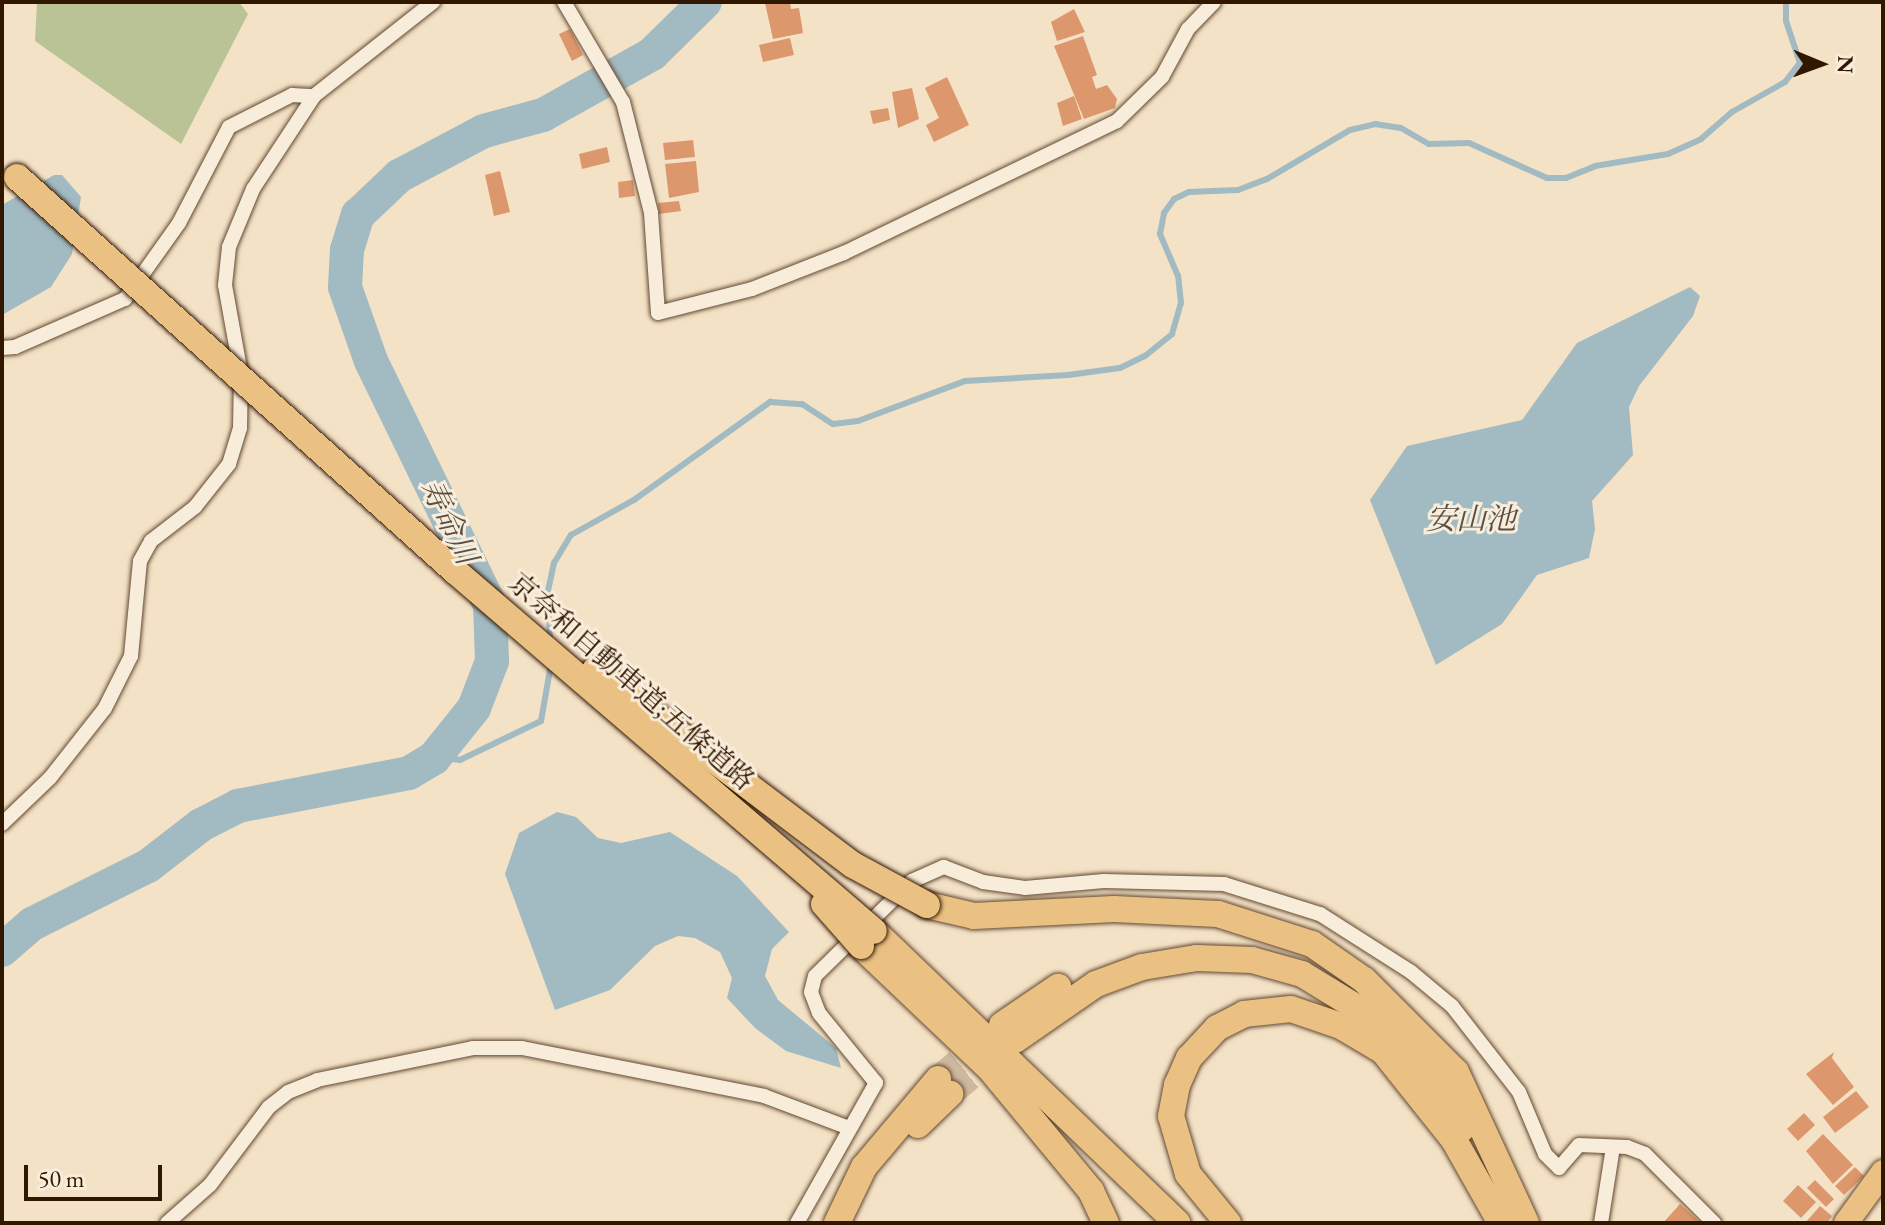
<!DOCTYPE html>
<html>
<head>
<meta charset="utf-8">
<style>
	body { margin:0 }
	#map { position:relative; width:1885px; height:1225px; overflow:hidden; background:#f4e2c6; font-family:"EB Garamond","Noto Serif JP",serif }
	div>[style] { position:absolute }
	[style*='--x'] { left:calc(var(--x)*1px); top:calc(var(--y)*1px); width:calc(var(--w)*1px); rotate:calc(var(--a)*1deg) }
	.green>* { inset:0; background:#bac396 }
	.water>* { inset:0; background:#a2bac1 }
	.stream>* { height:6px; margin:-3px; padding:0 3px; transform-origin:3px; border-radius:3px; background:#a2bac1 }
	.river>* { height:34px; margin:-17px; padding:0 17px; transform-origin:17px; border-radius:17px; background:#a2bac1 }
	.building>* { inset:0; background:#dd976d }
	.motorway-tunnel>* { height:26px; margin-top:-13px; transform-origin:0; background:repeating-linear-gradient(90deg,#cdb99e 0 26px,transparent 0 39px) }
	.roads { filter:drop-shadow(0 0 2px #624932) drop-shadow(0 0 2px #624932) }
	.minor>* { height:14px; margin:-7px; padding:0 7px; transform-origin:7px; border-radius:7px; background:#f8ecda }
	.trunk>* { height:24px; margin:-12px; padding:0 12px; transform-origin:12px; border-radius:12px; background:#eac183 }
	.motorway>* { height:26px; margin:-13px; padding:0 13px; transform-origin:13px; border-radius:13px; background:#eac183 }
	.bridges { filter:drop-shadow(0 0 2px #311600) drop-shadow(0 0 2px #311600) }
	.motorway-bridge>* { height:26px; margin:-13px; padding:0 13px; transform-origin:13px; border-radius:13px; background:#eac183 }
	span { translate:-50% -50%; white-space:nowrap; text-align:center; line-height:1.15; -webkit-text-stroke:6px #f8ecda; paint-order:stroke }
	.street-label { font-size:28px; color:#311600 }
	.water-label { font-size:30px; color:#594f44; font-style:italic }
	.frame { position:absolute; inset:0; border:4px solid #311600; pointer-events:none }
	.north { position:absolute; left:1781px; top:24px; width:80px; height:80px; -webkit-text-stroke:6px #f8ecda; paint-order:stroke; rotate:91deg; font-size:22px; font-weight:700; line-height:32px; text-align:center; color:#311600 }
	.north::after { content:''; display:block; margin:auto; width:28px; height:36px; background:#311600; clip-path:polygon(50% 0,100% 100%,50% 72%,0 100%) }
	.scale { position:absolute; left:24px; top:1165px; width:138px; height:36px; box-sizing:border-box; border:4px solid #311600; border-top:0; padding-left:10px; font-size:24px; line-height:28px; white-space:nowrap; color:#311600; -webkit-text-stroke:6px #f8ecda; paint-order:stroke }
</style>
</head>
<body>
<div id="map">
	<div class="green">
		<div style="clip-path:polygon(37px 2px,239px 2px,248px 14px,181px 144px,35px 41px)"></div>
	</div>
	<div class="water">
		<div style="clip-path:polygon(54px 175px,62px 175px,81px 197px,72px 254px,51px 287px,2px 315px,2px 205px)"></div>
		<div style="clip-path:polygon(1690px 287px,1700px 296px,1693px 316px,1639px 386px,1629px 407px,1633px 455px,1592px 501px,1595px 529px,1589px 558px,1537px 575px,1502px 624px,1436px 665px,1370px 500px,1407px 446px,1522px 420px,1577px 343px)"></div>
		<div style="clip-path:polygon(557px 812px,576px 817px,598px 838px,621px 843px,670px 832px,737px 876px,789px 932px,772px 949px,765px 976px,778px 1000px,836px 1048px,841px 1068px,786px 1051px,755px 1028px,727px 998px,732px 978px,720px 952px,695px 938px,678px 936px,655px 946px,610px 990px,555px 1010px,505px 874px,519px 833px)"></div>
	</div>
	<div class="stream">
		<div style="--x:550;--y:641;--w:50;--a:-92.3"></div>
		<div style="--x:548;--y:591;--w:29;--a:-78"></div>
		<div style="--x:554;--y:563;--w:33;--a:-59"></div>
		<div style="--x:571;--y:535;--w:72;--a:-29.1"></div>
		<div style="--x:634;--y:500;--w:168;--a:-35.8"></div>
		<div style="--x:770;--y:402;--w:32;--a:4"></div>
		<div style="--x:802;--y:404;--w:37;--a:33"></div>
		<div style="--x:833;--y:424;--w:25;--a:-7"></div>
		<div style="--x:858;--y:421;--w:114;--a:-20.5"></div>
		<div style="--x:965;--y:381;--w:103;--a:-3.3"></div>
		<div style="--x:1068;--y:375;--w:52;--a:-7.7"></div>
		<div style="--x:1120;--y:368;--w:28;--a:-26"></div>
		<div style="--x:1145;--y:356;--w:35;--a:-39"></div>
		<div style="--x:1172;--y:334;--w:32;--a:-74"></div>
		<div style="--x:1181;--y:303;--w:27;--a:-96"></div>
		<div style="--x:1178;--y:276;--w:46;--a:-113.2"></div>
		<div style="--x:1160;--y:234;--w:21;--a:-79"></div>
		<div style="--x:1164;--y:213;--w:17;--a:-54"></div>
		<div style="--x:1174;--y:199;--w:17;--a:-25"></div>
		<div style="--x:1189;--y:192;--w:49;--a:-2.3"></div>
		<div style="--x:1238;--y:190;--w:31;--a:-21"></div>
		<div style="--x:1267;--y:179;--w:96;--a:-30.6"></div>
		<div style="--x:1350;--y:130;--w:26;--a:-13"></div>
		<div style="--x:1375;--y:124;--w:26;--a:9"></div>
		<div style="--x:1401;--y:128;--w:32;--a:30"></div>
		<div style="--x:1429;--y:144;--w:40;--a:-1.4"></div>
		<div style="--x:1469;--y:143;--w:85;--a:24.2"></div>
		<div style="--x:1547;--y:178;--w:19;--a:0"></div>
		<div style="--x:1566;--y:178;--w:31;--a:-22"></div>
		<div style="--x:1595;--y:166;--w:74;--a:-9.3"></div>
		<div style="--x:1668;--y:154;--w:36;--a:-24"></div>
		<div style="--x:1701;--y:139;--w:41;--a:-41.1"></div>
		<div style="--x:1732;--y:112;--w:61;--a:-29.5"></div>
		<div style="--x:1785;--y:82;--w:24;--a:-52"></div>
		<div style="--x:1800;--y:63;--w:44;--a:-108.4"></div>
		<div style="--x:1786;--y:21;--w:19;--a:-90"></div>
		<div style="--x:434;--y:758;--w:26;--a:4"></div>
		<div style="--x:460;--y:760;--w:90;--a:-25.7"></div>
		<div style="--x:541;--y:721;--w:58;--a:-80"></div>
	</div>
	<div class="river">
		<div style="--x:2;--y:950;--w:40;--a:-41"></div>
		<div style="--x:32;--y:924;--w:130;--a:-26.6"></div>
		<div style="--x:148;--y:866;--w:67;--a:-37.7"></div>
		<div style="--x:201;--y:825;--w:42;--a:-27.2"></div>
		<div style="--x:238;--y:806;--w:174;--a:-10.9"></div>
		<div style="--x:409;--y:773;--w:29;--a:-31"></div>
		<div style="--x:434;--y:758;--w:64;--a:-51.3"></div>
		<div style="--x:474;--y:708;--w:50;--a:-69"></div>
		<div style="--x:492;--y:661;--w:56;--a:-92"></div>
		<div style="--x:490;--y:605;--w:271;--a:-116"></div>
		<div style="--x:371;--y:361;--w:78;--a:-109.4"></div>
		<div style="--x:345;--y:287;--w:37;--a:-87"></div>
		<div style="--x:347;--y:250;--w:37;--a:-73"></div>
		<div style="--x:358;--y:215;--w:57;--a:-43.6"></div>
		<div style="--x:399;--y:176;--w:96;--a:-27.9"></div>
		<div style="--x:484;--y:131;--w:61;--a:-15.2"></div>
		<div style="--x:543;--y:115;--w:125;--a:-29.2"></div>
		<div style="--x:652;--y:54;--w:74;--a:-44.5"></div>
	</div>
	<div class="building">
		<div style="clip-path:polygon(790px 2px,791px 9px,799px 8px,803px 33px,773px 39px,765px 3px)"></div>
		<div style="clip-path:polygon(1074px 9px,1085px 32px,1057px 41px,1051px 22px)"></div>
		<div style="clip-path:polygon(570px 29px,583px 55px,572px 61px,559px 34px)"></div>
		<div style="clip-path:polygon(1083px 36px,1097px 75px,1092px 77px,1096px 89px,1107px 85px,1117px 99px,1115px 108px,1084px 119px,1054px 46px)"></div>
		<div style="clip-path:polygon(790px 38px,794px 55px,763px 62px,759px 45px)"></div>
		<div style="clip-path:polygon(947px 77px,969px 125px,934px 142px,926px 125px,939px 118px,925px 88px)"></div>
		<div style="clip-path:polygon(912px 88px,919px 119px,898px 128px,892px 92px)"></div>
		<div style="clip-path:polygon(1074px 96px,1082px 119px,1063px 126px,1057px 103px)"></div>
		<div style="clip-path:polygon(888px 108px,890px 120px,873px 124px,870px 111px)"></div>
		<div style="clip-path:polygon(693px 140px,695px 157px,665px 160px,663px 143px)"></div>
		<div style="clip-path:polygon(607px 147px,610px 162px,582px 169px,579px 154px)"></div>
		<div style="clip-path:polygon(696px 161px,699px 192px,669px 198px,665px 164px)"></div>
		<div style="clip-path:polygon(500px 171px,510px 212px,494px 216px,485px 175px)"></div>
		<div style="clip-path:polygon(633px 180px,635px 196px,619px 198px,618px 182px)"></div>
		<div style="clip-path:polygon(679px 201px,681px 211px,659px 214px,658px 203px)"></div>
		<div style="clip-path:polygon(1834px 1052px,1832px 1058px,1854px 1087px,1833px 1105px,1806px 1074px)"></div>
		<div style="clip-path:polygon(1856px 1091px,1869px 1107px,1835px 1133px,1823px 1117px)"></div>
		<div style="clip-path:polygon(1804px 1113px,1815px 1125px,1798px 1141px,1787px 1129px)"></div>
		<div style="clip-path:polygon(1823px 1134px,1853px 1165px,1833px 1184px,1806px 1151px)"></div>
		<div style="clip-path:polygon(1855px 1167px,1864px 1176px,1844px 1195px,1835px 1186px)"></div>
		<div style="clip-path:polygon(1815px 1180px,1834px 1199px,1826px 1207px,1807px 1188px)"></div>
		<div style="clip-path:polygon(1798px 1185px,1816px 1202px,1801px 1218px,1783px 1201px)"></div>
		<div style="clip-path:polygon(1680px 1204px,1701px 1223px,1663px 1223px)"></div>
		<div style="clip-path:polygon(1820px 1206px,1832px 1216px,1827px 1223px,1805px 1223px)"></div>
	</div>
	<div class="motorway-tunnel">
		<div style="--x:938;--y:1079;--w:65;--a:-40.6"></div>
		<div style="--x:950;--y:1094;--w:69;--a:-39.7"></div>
	</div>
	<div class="roads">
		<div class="minor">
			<div style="--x:564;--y:2;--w:116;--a:59.5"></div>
			<div style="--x:623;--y:102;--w:114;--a:75.8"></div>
			<div style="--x:651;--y:213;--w:100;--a:86"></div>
			<div style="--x:658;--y:313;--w:97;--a:-14.3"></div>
			<div style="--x:752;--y:289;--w:99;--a:-21.4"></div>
			<div style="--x:844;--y:253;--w:303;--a:-25.8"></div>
			<div style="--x:1117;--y:121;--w:63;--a:-44.4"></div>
			<div style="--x:1162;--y:77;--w:55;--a:-61.6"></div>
			<div style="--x:1188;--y:29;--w:37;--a:-46"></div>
			<div style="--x:2;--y:348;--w:13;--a:-4"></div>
			<div style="--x:15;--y:347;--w:120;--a:-23.6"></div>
			<div style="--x:125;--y:299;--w:93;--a:-54.6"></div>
			<div style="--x:179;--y:223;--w:108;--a:-62.5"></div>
			<div style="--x:229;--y:127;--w:71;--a:-26.9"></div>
			<div style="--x:292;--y:95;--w:22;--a:3"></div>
			<div style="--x:2;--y:824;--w:66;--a:-43.8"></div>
			<div style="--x:50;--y:778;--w:89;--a:-51.8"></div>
			<div style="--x:105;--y:708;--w:58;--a:-63.4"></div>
			<div style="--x:131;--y:656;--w:95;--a:-84.6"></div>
			<div style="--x:140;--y:561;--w:23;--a:-61"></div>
			<div style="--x:151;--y:541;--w:56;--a:-37.7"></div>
			<div style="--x:195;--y:507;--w:55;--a:-51.7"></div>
			<div style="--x:229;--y:464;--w:38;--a:-73"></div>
			<div style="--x:240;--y:428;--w:54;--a:-88.9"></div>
			<div style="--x:241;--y:374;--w:90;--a:-100.2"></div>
			<div style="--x:225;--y:285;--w:38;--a:-84"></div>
			<div style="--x:229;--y:247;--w:63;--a:-67.5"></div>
			<div style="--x:253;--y:189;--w:111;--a:-56.7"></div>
			<div style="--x:314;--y:96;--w:152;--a:-38.3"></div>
			<div style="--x:167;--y:1223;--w:57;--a:-41.5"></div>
			<div style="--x:210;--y:1185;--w:98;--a:-52.9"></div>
			<div style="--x:269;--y:1107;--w:24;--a:-38"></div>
			<div style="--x:288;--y:1092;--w:31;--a:-22"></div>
			<div style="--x:317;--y:1080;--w:159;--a:-11.6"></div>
			<div style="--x:473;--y:1048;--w:49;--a:0"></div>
			<div style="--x:522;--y:1048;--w:247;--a:11.2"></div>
			<div style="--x:764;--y:1096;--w:91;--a:20.6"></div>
			<div style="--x:797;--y:1223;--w:161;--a:-60.6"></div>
			<div style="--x:876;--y:1083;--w:90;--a:-129.2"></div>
			<div style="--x:819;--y:1013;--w:22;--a:-111"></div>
			<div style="--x:811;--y:992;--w:16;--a:-76"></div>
			<div style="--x:815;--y:976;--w:136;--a:-44.4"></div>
			<div style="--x:912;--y:881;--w:35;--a:-24"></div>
			<div style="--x:944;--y:867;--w:42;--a:21"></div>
			<div style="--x:983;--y:882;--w:42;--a:8.1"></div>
			<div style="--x:1025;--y:888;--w:79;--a:-5.1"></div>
			<div style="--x:1104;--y:881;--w:120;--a:1.4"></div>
			<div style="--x:1224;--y:884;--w:101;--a:17.4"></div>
			<div style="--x:1320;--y:914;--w:108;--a:32.5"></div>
			<div style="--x:1411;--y:972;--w:53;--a:39.7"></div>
			<div style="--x:1452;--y:1006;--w:109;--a:52.1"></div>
			<div style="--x:1519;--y:1092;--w:67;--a:67.2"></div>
			<div style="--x:1545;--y:1154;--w:20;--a:45"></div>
			<div style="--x:1559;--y:1168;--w:30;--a:-49"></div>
			<div style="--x:1579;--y:1145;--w:48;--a:2.4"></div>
			<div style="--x:1627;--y:1147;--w:19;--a:21"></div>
			<div style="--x:1645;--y:1154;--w:98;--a:45"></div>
			<div style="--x:1601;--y:1223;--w:77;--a:-81"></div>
		</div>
		<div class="trunk">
			<div style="--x:1846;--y:1223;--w:63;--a:-54"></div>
		</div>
		<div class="motorway">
			<div style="--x:927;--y:905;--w:48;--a:13.2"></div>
			<div style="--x:974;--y:916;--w:140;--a:-2.9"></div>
			<div style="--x:1114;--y:909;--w:104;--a:2.8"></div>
			<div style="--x:1218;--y:914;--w:99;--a:17.7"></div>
			<div style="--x:1312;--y:944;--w:63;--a:34.7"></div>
			<div style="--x:1364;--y:980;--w:130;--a:45"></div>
			<div style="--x:1456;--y:1072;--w:166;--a:65.1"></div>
			<div style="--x:874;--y:931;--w:421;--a:43.9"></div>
			<div style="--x:861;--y:946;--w:180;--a:43.6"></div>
			<div style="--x:991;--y:1070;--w:157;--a:50.4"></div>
			<div style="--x:1091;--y:1191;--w:35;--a:65"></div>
			<div style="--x:1002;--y:1025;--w:68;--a:-34.2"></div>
			<div style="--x:1015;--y:1040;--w:98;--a:-34.7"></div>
			<div style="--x:1096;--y:984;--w:49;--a:-20.3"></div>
			<div style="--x:1142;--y:967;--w:56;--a:-9.3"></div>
			<div style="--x:1197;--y:958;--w:55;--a:2.1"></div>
			<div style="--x:1252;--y:960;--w:52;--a:15.6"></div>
			<div style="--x:1302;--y:974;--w:111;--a:31.4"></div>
			<div style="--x:1397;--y:1032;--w:70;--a:52"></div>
			<div style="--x:1440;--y:1087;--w:47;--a:62.4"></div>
			<div style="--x:918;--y:1125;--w:45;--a:-44.1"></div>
			<div style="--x:837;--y:1223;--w:62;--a:-64.3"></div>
			<div style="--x:864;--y:1167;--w:115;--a:-49.9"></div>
			<div style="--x:1228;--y:1223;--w:63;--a:-129.2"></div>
			<div style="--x:1188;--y:1174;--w:60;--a:-106.3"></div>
			<div style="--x:1171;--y:1116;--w:32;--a:-79"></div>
			<div style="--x:1177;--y:1085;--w:30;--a:-66"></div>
			<div style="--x:1189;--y:1058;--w:41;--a:-47"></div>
			<div style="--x:1217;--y:1028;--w:30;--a:-27"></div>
			<div style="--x:1244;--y:1014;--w:47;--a:-6.1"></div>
			<div style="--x:1291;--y:1009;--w:53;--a:18.8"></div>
			<div style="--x:1341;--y:1026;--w:49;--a:30.8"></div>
			<div style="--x:1383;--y:1051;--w:114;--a:51.4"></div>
			<div style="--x:1454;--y:1140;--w:95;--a:60.5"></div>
		</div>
	</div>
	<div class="bridges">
		<div class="motorway-bridge">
			<div style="--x:17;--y:177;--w:589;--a:41.97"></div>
			<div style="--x:455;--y:571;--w:552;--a:40.67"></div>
			<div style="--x:595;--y:670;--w:323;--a:37.1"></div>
			<div style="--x:853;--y:865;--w:84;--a:28.4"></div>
			<div style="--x:824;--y:904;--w:56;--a:48.6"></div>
		</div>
	</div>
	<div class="street-label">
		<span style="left:632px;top:681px;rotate:41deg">京奈和自動車道;五條道路</span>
	</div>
	<div class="water-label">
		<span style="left:1471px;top:519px">安山池</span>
		<span style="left:449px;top:522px;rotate:64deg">寿命川</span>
	</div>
	<div class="frame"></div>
	<div class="north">N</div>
	<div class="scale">50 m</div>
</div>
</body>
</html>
